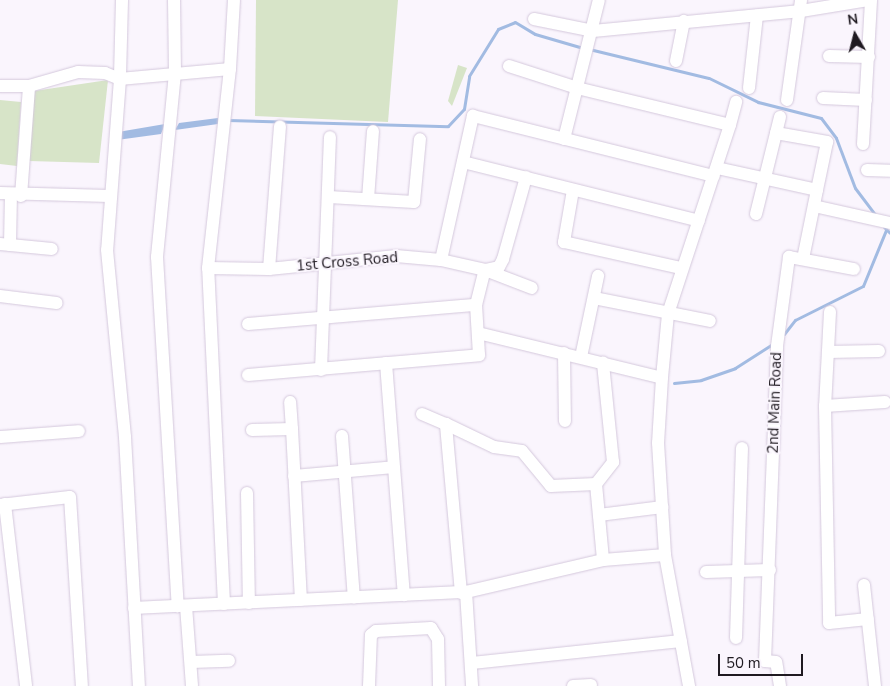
<!DOCTYPE html>
<html>
<head>
<meta charset="utf-8">
<style>
	body { margin:0 }
	#map { position:relative; width:890px; height:686px; overflow:hidden; background:#faf5fd; font-family:"Nunito Sans",sans-serif }
	div>[style] { position:absolute }
	[style*='--x'] { left:calc(var(--x)*1px); top:calc(var(--y)*1px); width:calc(var(--w)*1px); rotate:calc(var(--a)*1deg) }
	.green>* { inset:0; background:#d7e4c8 }
	.water>* { inset:0; background:#a2bbe2 }
	.stream>* { height:3px; margin:-1.5px; padding:0 1.5px; transform-origin:1.5px; border-radius:1.5px; background:#a2bbe2 }
	.roads { filter:drop-shadow(0 0 1px #d4c8dc) drop-shadow(0 0 1px #d4c8dc) }
	.minor>* { height:12px; margin:-6px; padding:0 6px; transform-origin:6px; border-radius:6px; background:#fff }
	span { translate:-50% -50%; white-space:nowrap; text-align:center; line-height:1.15; -webkit-text-stroke:4px #faf5fd; paint-order:stroke }
	.street-label { font-size:15px; color:#1f1a21 }
	.north { position:absolute; left:830px; top:10px; width:50px; height:50px; -webkit-text-stroke:4px #faf5fd; paint-order:stroke; rotate:352deg; font-size:14px; font-weight:700; line-height:20px; text-align:center; color:#1f1a21 }
	.north::after { content:''; display:block; margin:auto; width:18px; height:22px; background:#1f1a21; clip-path:polygon(50% 0,100% 100%,50% 72%,0 100%) }
	.scale { position:absolute; left:718px; top:654px; width:85px; height:22px; box-sizing:border-box; border:2px solid #1f1a21; border-top:0; padding-left:6px; font-size:15px; line-height:18px; white-space:nowrap; color:#1f1a21; -webkit-text-stroke:4px #faf5fd; paint-order:stroke }
</style>
</head>
<body>
<div id="map">
	<div class="green">
		<div style="clip-path:polygon(256px 0,398px 0,388px 122px,255px 116px)"></div>
		<div style="clip-path:polygon(458px 65px,467px 68px,452px 106px,448px 101px)"></div>
		<div style="clip-path:polygon(108px 80px,99px 163px,29px 161px,34px 91px)"></div>
		<div style="clip-path:polygon(0 100px,21px 102px,17px 166px,0 164px)"></div>
	</div>
	<div class="water">
		<div style="clip-path:polygon(218px 118px,218px 124px,175px 130px,179px 123px)"></div>
		<div style="clip-path:polygon(165px 124px,161px 134px,117px 140px,118px 132px)"></div>
	</div>
	<div class="stream">
		<div style="--x:589;--y:49;--w:123;--a:13.6"></div>
		<div style="--x:709;--y:78;--w:55;--a:26.1"></div>
		<div style="--x:758;--y:102;--w:65;--a:14.3"></div>
		<div style="--x:821;--y:118;--w:25;--a:53"></div>
		<div style="--x:836;--y:138;--w:53;--a:69.2"></div>
		<div style="--x:855;--y:188;--w:35;--a:53"></div>
		<div style="--x:228;--y:120;--w:220;--a:1.6"></div>
		<div style="--x:448;--y:126;--w:23;--a:-47"></div>
		<div style="--x:464;--y:109;--w:33;--a:-81"></div>
		<div style="--x:469;--y:76;--w:55;--a:-58.3"></div>
		<div style="--x:498;--y:29;--w:18;--a:-22"></div>
		<div style="--x:515;--y:22;--w:23;--a:31"></div>
		<div style="--x:535;--y:34;--w:50;--a:16.3"></div>
		<div style="--x:884;--y:227;--w:8;--a:45"></div>
		<div style="--x:784;--y:334;--w:18;--a:-52"></div>
		<div style="--x:795;--y:320;--w:76;--a:-26.6"></div>
		<div style="--x:863;--y:286;--w:61;--a:-67.7"></div>
		<div style="--x:674;--y:383;--w:27;--a:-6"></div>
		<div style="--x:701;--y:380;--w:36;--a:-19"></div>
		<div style="--x:735;--y:368;--w:46;--a:-32.7"></div>
	</div>
	<div class="roads">
		<div class="minor">
			<div style="--x:122;--y:0;--w:79;--a:91.5"></div>
			<div style="--x:120;--y:79;--w:171;--a:94.3"></div>
			<div style="--x:107;--y:250;--w:188;--a:84.5"></div>
			<div style="--x:125;--y:437;--w:249;--a:86.8"></div>
			<div style="--x:174;--y:0;--w:73;--a:89.2"></div>
			<div style="--x:175;--y:73;--w:185;--a:95.6"></div>
			<div style="--x:157;--y:257;--w:350;--a:86.6"></div>
			<div style="--x:534;--y:19;--w:60;--a:11.5"></div>
			<div style="--x:593;--y:31;--w:209;--a:-5.5"></div>
			<div style="--x:801;--y:11;--w:68;--a:-9.3"></div>
			<div style="--x:829;--y:56;--w:40;--a:1.4"></div>
			<div style="--x:676;--y:61;--w:41;--a:-78.7"></div>
			<div style="--x:509;--y:66;--w:71;--a:17.9"></div>
			<div style="--x:577;--y:88;--w:157;--a:13.6"></div>
			<div style="--x:730;--y:125;--w:199;--a:108.2"></div>
			<div style="--x:668;--y:314;--w:64;--a:95.4"></div>
			<div style="--x:662;--y:378;--w:65;--a:93.5"></div>
			<div style="--x:658;--y:443;--w:112;--a:86.4"></div>
			<div style="--x:665;--y:555;--w:133;--a:79.6"></div>
			<div style="--x:0;--y:86;--w:29;--a:0"></div>
			<div style="--x:749;--y:88;--w:73;--a:-83.7"></div>
			<div style="--x:823;--y:98;--w:43;--a:2.7"></div>
			<div style="--x:787;--y:100;--w:101;--a:-82"></div>
			<div style="--x:730;--y:125;--w:24;--a:-75"></div>
			<div style="--x:776;--y:133;--w:52;--a:10"></div>
			<div style="--x:827;--y:142;--w:49;--a:101.8"></div>
			<div style="--x:564;--y:139;--w:143;--a:-75.9"></div>
			<div style="--x:863;--y:144;--w:144;--a:-86.8"></div>
			<div style="--x:463;--y:162;--w:243;--a:14"></div>
			<div style="--x:717;--y:168;--w:102;--a:12.4"></div>
			<div style="--x:817;--y:190;--w:70;--a:101.5"></div>
			<div style="--x:867;--y:170;--w:23;--a:2"></div>
			<div style="--x:573;--y:190;--w:53;--a:99.8"></div>
			<div style="--x:564;--y:242;--w:119;--a:12.6"></div>
			<div style="--x:0;--y:193;--w:109;--a:1.6"></div>
			<div style="--x:21;--y:196;--w:110;--a:-85.8"></div>
			<div style="--x:29;--y:86;--w:51;--a:-15.9"></div>
			<div style="--x:78;--y:72;--w:27;--a:2"></div>
			<div style="--x:105;--y:73;--w:16;--a:22"></div>
			<div style="--x:120;--y:79;--w:110;--a:-5.2"></div>
			<div style="--x:329;--y:197;--w:85;--a:3.4"></div>
			<div style="--x:414;--y:202;--w:63;--a:-84.6"></div>
			<div style="--x:368;--y:199;--w:68;--a:-85.8"></div>
			<div style="--x:814;--y:206;--w:78;--a:12.6"></div>
			<div style="--x:756;--y:214;--w:100;--a:-76.1"></div>
			<div style="--x:0;--y:244;--w:52;--a:5.5"></div>
			<div style="--x:10;--y:245;--w:50;--a:-88.9"></div>
			<div style="--x:441;--y:260;--w:148;--a:-77.5"></div>
			<div style="--x:473;--y:116;--w:248;--a:14"></div>
			<div style="--x:208;--y:268;--w:61;--a:0.9"></div>
			<div style="--x:269;--y:269;--w:128;--a:-5.8"></div>
			<div style="--x:396;--y:256;--w:45;--a:5.1"></div>
			<div style="--x:441;--y:260;--w:45;--a:12.8"></div>
			<div style="--x:485;--y:270;--w:50;--a:21"></div>
			<div style="--x:269;--y:269;--w:143;--a:-85.6"></div>
			<div style="--x:485;--y:270;--w:14;--a:-12"></div>
			<div style="--x:499;--y:267;--w:9;--a:-63"></div>
			<div style="--x:503;--y:259;--w:85;--a:-74.3"></div>
			<div style="--x:0;--y:296;--w:57;--a:7"></div>
			<div style="--x:594;--y:298;--w:118;--a:11.2"></div>
			<div style="--x:830;--y:312;--w:94;--a:93"></div>
			<div style="--x:825;--y:406;--w:217;--a:88.9"></div>
			<div style="--x:829;--y:623;--w:39;--a:-6"></div>
			<div style="--x:248;--y:324;--w:229;--a:-4.8"></div>
			<div style="--x:478;--y:333;--w:189;--a:13.7"></div>
			<div style="--x:828;--y:352;--w:51;--a:-1.1"></div>
			<div style="--x:564;--y:353;--w:68;--a:89.2"></div>
			<div style="--x:581;--y:357;--w:83;--a:-78.1"></div>
			<div style="--x:386;--y:363;--w:233;--a:85.6"></div>
			<div style="--x:321;--y:370;--w:233;--a:-87.8"></div>
			<div style="--x:248;--y:375;--w:232;--a:-4.9"></div>
			<div style="--x:479;--y:355;--w:50;--a:-93.4"></div>
			<div style="--x:476;--y:305;--w:36;--a:-76"></div>
			<div style="--x:825;--y:406;--w:60;--a:-3.8"></div>
			<div style="--x:422;--y:414;--w:26;--a:23"></div>
			<div style="--x:292;--y:429;--w:171;--a:87"></div>
			<div style="--x:252;--y:430;--w:40;--a:-1.4"></div>
			<div style="--x:292;--y:429;--w:27;--a:-94"></div>
			<div style="--x:342;--y:436;--w:162;--a:85.8"></div>
			<div style="--x:0;--y:437;--w:79;--a:-4.3"></div>
			<div style="--x:294;--y:476;--w:100;--a:-5.1"></div>
			<div style="--x:596;--y:484;--w:28;--a:-52"></div>
			<div style="--x:613;--y:462;--w:100;--a:-95.8"></div>
			<div style="--x:247;--y:493;--w:110;--a:89"></div>
			<div style="--x:5;--y:504;--w:183;--a:83.4"></div>
			<div style="--x:0;--y:505;--w:70;--a:-6.5"></div>
			<div style="--x:70;--y:497;--w:189;--a:86.4"></div>
			<div style="--x:599;--y:515;--w:64;--a:-7.2"></div>
			<div style="--x:706;--y:572;--w:64;--a:-1.8"></div>
			<div style="--x:864;--y:585;--w:102;--a:83.8"></div>
			<div style="--x:466;--y:592;--w:94;--a:86.3"></div>
			<div style="--x:461;--y:593;--w:170;--a:-95.1"></div>
			<div style="--x:446;--y:424;--w:53;--a:25.6"></div>
			<div style="--x:494;--y:447;--w:28;--a:8"></div>
			<div style="--x:522;--y:451;--w:45;--a:50.4"></div>
			<div style="--x:551;--y:486;--w:45;--a:-2.5"></div>
			<div style="--x:596;--y:484;--w:76;--a:84.7"></div>
			<div style="--x:603;--y:560;--w:62;--a:-4.6"></div>
			<div style="--x:224;--y:604;--w:336;--a:-92.7"></div>
			<div style="--x:208;--y:268;--w:200;--a:-83.7"></div>
			<div style="--x:230;--y:69;--w:69;--a:-86.7"></div>
			<div style="--x:186;--y:606;--w:80;--a:85.7"></div>
			<div style="--x:134;--y:608;--w:332;--a:-2.8"></div>
			<div style="--x:466;--y:592;--w:141;--a:-13.1"></div>
			<div style="--x:736;--y:638;--w:190;--a:-88.2"></div>
			<div style="--x:191;--y:662;--w:38;--a:-2"></div>
			<div style="--x:472;--y:663;--w:210;--a:-6"></div>
			<div style="--x:369;--y:686;--w:51;--a:-87.8"></div>
			<div style="--x:371;--y:635;--w:6;--a:-39"></div>
			<div style="--x:376;--y:631;--w:55;--a:-3.1"></div>
			<div style="--x:431;--y:628;--w:13;--a:58"></div>
			<div style="--x:438;--y:639;--w:47;--a:88.8"></div>
			<div style="--x:573;--y:686;--w:18;--a:-3"></div>
			<div style="--x:780;--y:686;--w:24;--a:-99"></div>
			<div style="--x:776;--y:662;--w:11;--a:-175"></div>
			<div style="--x:765;--y:661;--w:315;--a:-87.8"></div>
			<div style="--x:777;--y:346;--w:90;--a:-82.3"></div>
			<div style="--x:789;--y:257;--w:66;--a:10.5"></div>
		</div>
	</div>
	<div class="street-label">
		<span style="left:347px;top:262px;rotate:-5deg">1st Cross Road</span>
		<span style="left:775px;top:403px;rotate:-88deg">2nd Main Road</span>
	</div>
	<div class="north">N</div>
	<div class="scale">50 m</div>
</div>
</body>
</html>
